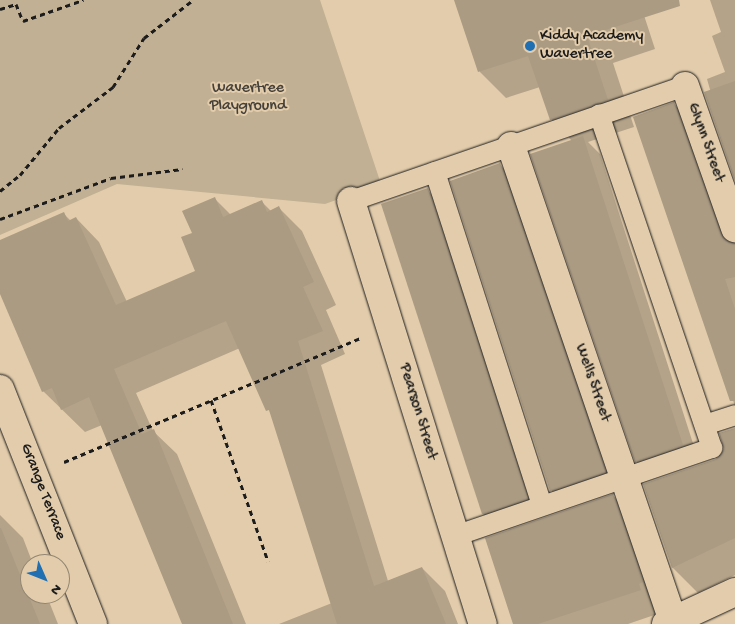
<!DOCTYPE html>
<html>
<head>
<meta charset="utf-8">
<style>
	body { margin:0 }
	#map { position:relative; width:735px; height:624px; overflow:hidden; background:#e2ccab; font-family:"Gochi Hand",sans-serif }
	div>[style] { position:absolute }
	[style*='--x'] { left:calc(var(--x)*1px); top:calc(var(--y)*1px); width:calc(var(--w)*1px); rotate:calc(var(--a)*1deg) }
	.green>* { inset:0; background:#c1b093 }
	.shadow>* { inset:0; background:#0003 }
	.building>* { inset:0; background:#ab9b83 }
	.path>* { height:3px; margin-top:-1.5px; transform-origin:0; background:repeating-linear-gradient(90deg,#1c1c1c 0 5px,transparent 0 9px) }
	.roads { filter:drop-shadow(0 0 1px #1c1c1c) drop-shadow(0 0 1px #1c1c1c) }
	.lane>* { height:20px; margin:-10px; padding:0 10px; transform-origin:10px; border-radius:10px; background:#e2ccab }
	.street>* { height:28px; margin:-14px; padding:0 14px; transform-origin:14px; border-radius:14px; background:#e2ccab }
	.secondary>* { height:28px; margin:-14px; padding:0 14px; transform-origin:14px; border-radius:14px; background:#e2ccab }
	.dots>* { width:14px; height:14px; translate:-50% -50%; box-sizing:border-box; border:2px solid #e2ccab; border-radius:50% }
	span { translate:-50% -50%; white-space:nowrap; text-align:center; line-height:1.15; -webkit-text-stroke:4px #e2ccab; paint-order:stroke }
	.poi-label { font-size:16px; color:#1c1c1c }
	.left { translate:0 -50%; text-align:left }
	.park-label { font-size:16px; color:#45413a }
	.street-label { font-size:16px; color:#1c1c1c }
	.north { position:absolute; left:20px; top:554px; width:50px; height:50px; box-sizing:border-box; background:#e2ccab; border:1px solid #938672; border-radius:50%; rotate:134deg; font-size:14px; font-weight:700; line-height:20px; text-align:center; color:#1c1c1c }
	.north::after { content:''; display:block; margin:auto; width:18px; height:22px; background:#1f6fb2; clip-path:polygon(50% 0,100% 100%,50% 72%,0 100%) }
</style>
</head>
<body>
<div id="map">
	<div class="green">
		<div style="clip-path:polygon(0 0,320px 0,381px 184px,325px 204px,117px 184px,0 235px)"></div>
	</div>
	<div class="shadow">
		<div style="clip-path:polygon(456px 0,639px 0,655px 49px,613px 63px,634px 127px,588px 142px,600px 154px,699px 462px,653px 478px,636px 461px,572px 141px,551px 119px,540px 87px,506px 98px,480px 72px)"></div>
		<div style="clip-path:polygon(710px 0,735px 0,735px 177px,707px 79px,725px 72px,712px 36px,721px 32px)"></div>
		<div style="clip-path:polygon(674px 104px,699px 129px,735px 231px,735px 406px,634px 118px)"></div>
		<div style="clip-path:polygon(500px 165px,517px 181px,621px 488px,568px 507px,551px 490px)"></div>
		<div style="clip-path:polygon(427px 190px,444px 206px,543px 515px,499px 530px,483px 514px)"></div>
		<div style="clip-path:polygon(214px 198px,231px 215px,261px 201px,271px 211px,279px 208px,302px 231px,336px 305px,326px 310px,345px 354px,321px 365px,388px 581px,422px 568px,445px 591px,458px 624px,279px 624px,332px 603px,271px 414px,240px 348px,136px 393px,153px 431px,177px 454px,246px 624px,183px 624px,102px 425px,85px 432px,43px 391px,0 289px,0 242px,64px 214px,71px 221px,76px 218px,99px 242px,127px 302px,197px 271px,194px 234px)"></div>
		<div style="clip-path:polygon(735px 429px,735px 575px,698px 593px,673px 568px,644px 485px,717px 460px)"></div>
		<div style="clip-path:polygon(613px 496px,636px 518px,663px 612px,628px 624px,515px 624px)"></div>
		<div style="clip-path:polygon(0 515px,23px 538px,33px 564px,30px 564px,30px 594px,46px 594px,58px 624px,0 624px)"></div>
	</div>
	<div class="building">
		<div style="clip-path:polygon(454px 0,679px 0,680px 6px,587px 36px,608px 100px,550px 120px,528px 56px,478px 72px)"></div>
		<div style="clip-path:polygon(735px 81px,735px 181px,704px 92px)"></div>
		<div style="clip-path:polygon(674px 102px,720px 233px,725px 240px,735px 243px,735px 277px,725px 279px,735px 309px,735px 401px,730px 401px,633px 117px)"></div>
		<div style="clip-path:polygon(583px 136px,683px 445px,635px 462px,530px 154px)"></div>
		<div style="clip-path:polygon(500px 163px,606px 472px,550px 491px,450px 181px)"></div>
		<div style="clip-path:polygon(428px 188px,527px 499px,482px 514px,381px 204px)"></div>
		<div style="clip-path:polygon(215px 197px,223px 217px,262px 200px,267px 212px,279px 206px,314px 282px,303px 287px,323px 331px,298px 341px,374px 586px,422px 567px,446px 624px,337px 624px,269px 410px,266px 411px,226px 321px,114px 369px,142px 434px,154px 429px,233px 624px,182px 624px,89px 397px,61px 410px,52px 388px,42px 392px,0 294px,0 240px,64px 212px,68px 221px,76px 217px,116px 305px,195px 271px,181px 237px,192px 233px,182px 211px)"></div>
		<div style="clip-path:polygon(735px 428px,735px 538px,672px 568px,643px 484px,716px 459px,724px 450px,719px 433px)"></div>
		<div style="clip-path:polygon(613px 494px,643px 582px,639px 584px,641px 590px,538px 624px,513px 624px,485px 538px)"></div>
		<div style="clip-path:polygon(0 528px,1px 528px,40px 624px,0 624px)"></div>
	</div>
	<div class="path">
		<div style="--x:0;--y:9;--w:17;--a:-17"></div>
		<div style="--x:16;--y:4;--w:18;--a:68"></div>
		<div style="--x:23;--y:21;--w:64;--a:-19.3"></div>
		<div style="--x:0;--y:191;--w:26;--a:-39"></div>
		<div style="--x:20;--y:175;--w:61;--a:-50.3"></div>
		<div style="--x:59;--y:128;--w:68;--a:-37.2"></div>
		<div style="--x:113;--y:87;--w:58;--a:-57.7"></div>
		<div style="--x:144;--y:38;--w:62;--a:-37.8"></div>
		<div style="--x:0;--y:219;--w:118;--a:-20.3"></div>
		<div style="--x:111;--y:178;--w:72;--a:-7.2"></div>
		<div style="--x:211;--y:400;--w:171;--a:70.5"></div>
		<div style="--x:64;--y:462;--w:321;--a:-22.7"></div>
	</div>
	<div class="roads">
		<div class="lane">
			<div style="--x:435;--y:172;--w:350;--a:72.2"></div>
			<div style="--x:351;--y:201;--w:353;--a:-19"></div>
			<div style="--x:705;--y:425;--w:32;--a:-18"></div>
			<div style="--x:455;--y:536;--w:272;--a:-18.9"></div>
			<div style="--x:712;--y:448;--w:352;--a:-108.7"></div>
		</div>
		<div class="street">
			<div style="--x:685;--y:86;--w:151;--a:70.6"></div>
			<div style="--x:511;--y:146;--w:502;--a:71.17"></div>
			<div style="--x:351;--y:201;--w:443;--a:72.7"></div>
			<div style="--x:0;--y:389;--w:253;--a:68.4"></div>
		</div>
		<div class="secondary">
			<div style="--x:666;--y:624;--w:76;--a:-24.9"></div>
		</div>
	</div>
	<div class="dots">
		<div style="left:530px;top:46px;background:#1f6fb2"></div>
	</div>
	<div class="poi-label">
		<span class="left" style="left:540px;top:46px">Kiddy Academy<br>Wavertree</span>
	</div>
	<div class="park-label">
		<span style="left:248px;top:98px">Wavertree<br>Playground</span>
	</div>
	<div class="street-label">
		<span style="left:705px;top:143px;rotate:70deg">Glynn Street</span>
		<span style="left:592px;top:383px;rotate:71deg">Wells Street</span>
		<span style="left:417px;top:412px;rotate:73deg">Pearson Street</span>
		<span style="left:42px;top:492px;rotate:69deg">Grange Terrace</span>
	</div>
	<div class="north">N</div>
</div>
</body>
</html>
